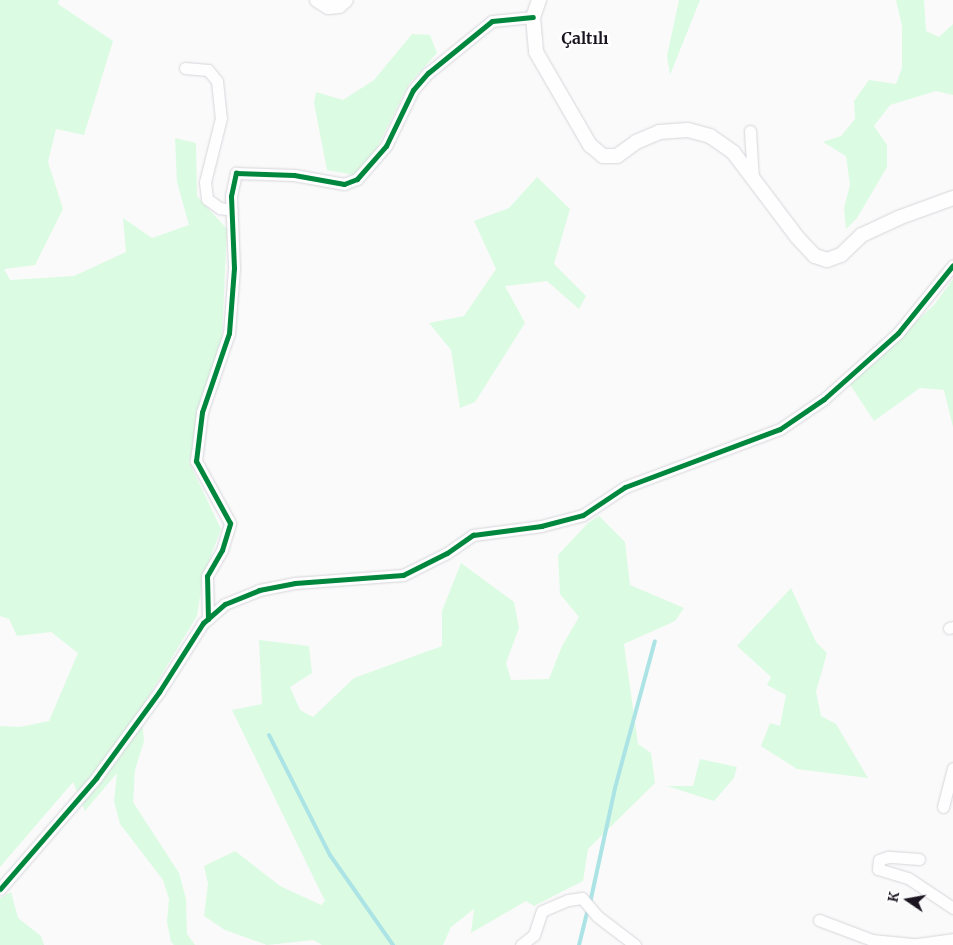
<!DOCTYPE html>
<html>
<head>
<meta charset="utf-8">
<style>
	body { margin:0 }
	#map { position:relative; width:953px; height:945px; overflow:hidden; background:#fafafa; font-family:Merriweather,serif }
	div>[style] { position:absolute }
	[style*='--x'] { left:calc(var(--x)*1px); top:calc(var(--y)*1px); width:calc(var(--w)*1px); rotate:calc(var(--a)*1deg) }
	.green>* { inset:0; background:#dcfbe3 }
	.stream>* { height:4px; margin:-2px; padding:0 2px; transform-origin:2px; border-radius:2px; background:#ace4e6 }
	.roads { filter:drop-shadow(0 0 1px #d7d5db) drop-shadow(0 0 1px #d7d5db) }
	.minor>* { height:11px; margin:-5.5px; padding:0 5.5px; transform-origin:5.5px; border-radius:5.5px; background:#fefefe }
	.tertiary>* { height:14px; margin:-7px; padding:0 7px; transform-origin:7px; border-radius:7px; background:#fefefe }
	.cycleway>* { height:5px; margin:-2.5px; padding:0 2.5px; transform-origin:2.5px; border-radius:2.5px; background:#00873e }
	span { translate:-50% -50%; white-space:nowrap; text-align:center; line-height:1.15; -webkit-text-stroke:5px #fff; paint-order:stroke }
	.quarter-label { font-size:16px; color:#1a1520; font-weight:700 }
	.north { position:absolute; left:883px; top:875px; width:50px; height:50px; -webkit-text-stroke:4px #fff; paint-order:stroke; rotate:282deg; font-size:14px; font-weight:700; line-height:20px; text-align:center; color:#1a1520 }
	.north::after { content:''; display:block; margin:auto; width:18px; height:22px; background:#1a1520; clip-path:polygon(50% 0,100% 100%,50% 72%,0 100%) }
</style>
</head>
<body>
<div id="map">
	<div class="green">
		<div style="clip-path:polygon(0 0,59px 0,58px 4px,113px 41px,84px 135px,56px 129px,48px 162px,63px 209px,35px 265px,4px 269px,10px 280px,74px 276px,126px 252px,123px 218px,152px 238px,189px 225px,177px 182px,175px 138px,196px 143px,197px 196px,227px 229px,222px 338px,189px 462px,221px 529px,203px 577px,197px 616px,141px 709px,144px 741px,135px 770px,133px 802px,179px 873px,186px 899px,187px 934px,195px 945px,174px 945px,171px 942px,167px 922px,169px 899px,163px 880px,120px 824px,114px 801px,117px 773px,85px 811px,73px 782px,0 867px,0 726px,20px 727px,49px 721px,78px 653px,51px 632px,17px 636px,9px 619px,0 616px)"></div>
		<div style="clip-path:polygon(679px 0,700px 0,670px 75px,667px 56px)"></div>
		<div style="clip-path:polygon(896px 0,924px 0,926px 31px,939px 37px,953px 24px,953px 95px,936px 91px,890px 105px,874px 126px,887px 145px,887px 167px,857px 218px,846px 229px,844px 208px,850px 185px,846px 156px,823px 142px,841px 136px,855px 119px,854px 101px,869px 80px,896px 84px,902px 68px,902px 26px)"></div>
		<div style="clip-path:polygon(412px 34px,430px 35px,437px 53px,409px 84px,375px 152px,354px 175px,327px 170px,314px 103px,316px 92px,343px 100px,374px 80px)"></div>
		<div style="clip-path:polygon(537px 177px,570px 209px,554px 264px,586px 296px,579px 309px,547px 281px,505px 286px,525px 323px,475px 402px,460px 408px,451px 350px,429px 323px,464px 316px,496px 269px,474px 221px,509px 208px)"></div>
		<div style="clip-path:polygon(953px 279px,953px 427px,944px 390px,920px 388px,874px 421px,849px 383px,934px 305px)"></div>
		<div style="clip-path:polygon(599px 516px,625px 542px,630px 585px,684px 608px,675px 621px,624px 644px,638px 744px,651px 753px,655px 783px,588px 849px,583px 881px,534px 906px,526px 901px,471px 933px,474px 909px,451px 927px,443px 945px,322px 945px,313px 940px,267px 945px,225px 930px,204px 916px,208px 884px,204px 866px,235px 851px,280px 886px,321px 905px,325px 901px,232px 710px,262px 704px,259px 640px,309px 646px,312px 673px,290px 687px,300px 710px,313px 717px,354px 678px,442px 646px,442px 611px,461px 563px,514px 602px,519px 628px,506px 663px,511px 680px,549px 679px,562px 646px,579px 617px,560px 594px,558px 555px,588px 523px)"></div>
		<div style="clip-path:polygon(791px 588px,816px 642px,827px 653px,816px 692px,821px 716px,836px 724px,868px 778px,797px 769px,761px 746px,770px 723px,780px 726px,786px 695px,767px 685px,771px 677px,737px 646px)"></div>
		<div style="clip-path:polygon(700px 759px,737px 767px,734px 778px,714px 801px,667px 786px,693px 786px)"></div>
		<div style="clip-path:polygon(11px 892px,18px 918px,41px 936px,44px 945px,0 945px,0 898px)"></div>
	</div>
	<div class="stream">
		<div style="--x:269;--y:735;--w:135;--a:63.1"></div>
		<div style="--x:330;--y:855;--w:110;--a:55"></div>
		<div style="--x:590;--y:903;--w:118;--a:-77.7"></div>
		<div style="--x:615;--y:788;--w:152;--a:-74.8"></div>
		<div style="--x:579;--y:945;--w:36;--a:-76"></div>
	</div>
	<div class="roads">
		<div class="minor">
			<div style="--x:185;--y:68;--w:23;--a:5"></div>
			<div style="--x:208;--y:70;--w:14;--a:51"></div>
			<div style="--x:217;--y:81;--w:37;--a:84"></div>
			<div style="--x:221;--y:118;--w:66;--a:104"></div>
			<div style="--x:205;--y:182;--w:17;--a:83"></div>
			<div style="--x:207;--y:199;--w:16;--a:35"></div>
			<div style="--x:220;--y:208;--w:12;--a:9"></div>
			<div style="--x:750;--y:131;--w:49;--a:86.5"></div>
			<div style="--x:208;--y:619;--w:43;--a:-91.3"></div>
			<div style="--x:207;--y:576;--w:30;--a:-60"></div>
			<div style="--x:222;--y:550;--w:28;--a:-73"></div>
			<div style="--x:230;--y:523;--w:71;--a:-118.7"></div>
			<div style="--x:196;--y:461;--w:49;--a:-83"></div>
			<div style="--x:202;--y:412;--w:83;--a:-71.1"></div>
			<div style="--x:229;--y:333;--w:65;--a:-85.6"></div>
			<div style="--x:234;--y:268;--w:72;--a:-92.4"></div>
			<div style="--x:231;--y:196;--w:24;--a:-78"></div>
			<div style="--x:236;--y:173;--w:58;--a:2"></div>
			<div style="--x:294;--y:175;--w:51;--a:10.2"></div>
			<div style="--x:344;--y:184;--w:14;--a:-21"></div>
			<div style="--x:357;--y:179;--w:44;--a:-48.7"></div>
			<div style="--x:386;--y:146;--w:62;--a:-64.3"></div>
			<div style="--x:413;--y:90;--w:23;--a:-49"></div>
			<div style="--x:428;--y:73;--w:82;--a:-39.1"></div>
			<div style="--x:492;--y:21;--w:41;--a:-5.6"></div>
			<div style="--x:949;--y:628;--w:4;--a:-14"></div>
			<div style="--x:943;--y:807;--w:40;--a:-75.6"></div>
			<div style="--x:919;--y:859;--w:31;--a:-176"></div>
			<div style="--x:888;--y:857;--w:9;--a:162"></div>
			<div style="--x:879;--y:860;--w:9;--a:96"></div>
			<div style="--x:878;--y:869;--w:31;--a:17"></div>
			<div style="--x:908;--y:878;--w:54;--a:33.7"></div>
			<div style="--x:0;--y:889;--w:147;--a:-49.1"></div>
			<div style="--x:96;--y:778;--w:107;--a:-53.8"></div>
			<div style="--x:159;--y:692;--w:82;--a:-57.5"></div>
			<div style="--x:203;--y:623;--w:29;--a:-41"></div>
			<div style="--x:225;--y:604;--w:37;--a:-22"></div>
			<div style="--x:259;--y:590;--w:37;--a:-11"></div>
			<div style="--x:295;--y:583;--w:108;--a:-4.2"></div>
			<div style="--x:403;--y:575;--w:49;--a:-26.6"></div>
			<div style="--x:447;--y:553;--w:32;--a:-35"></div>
			<div style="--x:473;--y:535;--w:69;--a:-7.5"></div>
			<div style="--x:541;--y:526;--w:43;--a:-14.7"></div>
			<div style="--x:583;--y:515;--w:50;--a:-33.7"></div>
			<div style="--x:625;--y:487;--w:165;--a:-20.5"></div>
			<div style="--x:780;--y:429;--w:53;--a:-34.3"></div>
			<div style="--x:824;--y:399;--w:99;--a:-41.7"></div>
			<div style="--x:898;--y:333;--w:87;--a:-51"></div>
			<div style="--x:819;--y:920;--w:57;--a:20.7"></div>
			<div style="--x:872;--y:940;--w:40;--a:5.7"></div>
			<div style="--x:521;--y:945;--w:16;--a:-38"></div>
			<div style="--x:534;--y:935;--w:25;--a:-72"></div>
			<div style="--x:542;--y:911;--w:28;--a:-23"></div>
			<div style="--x:568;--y:900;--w:14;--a:-8"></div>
			<div style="--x:582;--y:898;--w:23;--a:50"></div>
			<div style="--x:597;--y:916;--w:48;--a:37.3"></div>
			<div style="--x:910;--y:945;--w:43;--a:-7.9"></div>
		</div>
		<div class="tertiary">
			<div style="--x:317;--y:0;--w:13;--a:32"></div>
			<div style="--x:328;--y:7;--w:11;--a:-5"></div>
			<div style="--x:339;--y:6;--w:9;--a:-41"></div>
			<div style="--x:539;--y:0;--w:18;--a:109"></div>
			<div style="--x:533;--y:17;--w:35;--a:85"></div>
			<div style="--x:536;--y:52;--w:108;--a:59.9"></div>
			<div style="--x:590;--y:145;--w:17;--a:40"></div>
			<div style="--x:603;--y:156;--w:14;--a:0"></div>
			<div style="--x:617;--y:156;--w:24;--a:-36"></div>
			<div style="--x:636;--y:142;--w:25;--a:-23"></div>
			<div style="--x:659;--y:132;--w:29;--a:-4"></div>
			<div style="--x:688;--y:130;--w:23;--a:15"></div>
			<div style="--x:710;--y:136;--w:28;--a:35"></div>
			<div style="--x:733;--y:152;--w:106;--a:53"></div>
			<div style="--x:797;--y:237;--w:26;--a:47"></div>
			<div style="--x:815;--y:256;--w:13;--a:18"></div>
			<div style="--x:827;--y:260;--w:15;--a:-20"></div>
			<div style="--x:841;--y:255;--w:29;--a:-44"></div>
			<div style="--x:862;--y:235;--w:40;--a:-25"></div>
			<div style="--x:898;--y:218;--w:59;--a:-20"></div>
		</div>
	</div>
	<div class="cycleway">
		<div style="--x:208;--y:619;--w:43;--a:-91.3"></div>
		<div style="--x:207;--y:576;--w:30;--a:-60"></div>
		<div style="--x:222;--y:550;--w:28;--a:-73"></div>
		<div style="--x:230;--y:523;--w:71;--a:-118.7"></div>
		<div style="--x:196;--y:461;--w:49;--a:-83"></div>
		<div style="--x:202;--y:412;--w:83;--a:-71.1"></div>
		<div style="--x:229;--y:333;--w:65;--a:-85.6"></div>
		<div style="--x:234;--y:268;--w:72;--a:-92.4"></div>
		<div style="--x:231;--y:196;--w:24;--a:-78"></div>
		<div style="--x:236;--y:173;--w:58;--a:2"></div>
		<div style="--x:294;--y:175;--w:51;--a:10.2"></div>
		<div style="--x:344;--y:184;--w:14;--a:-21"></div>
		<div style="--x:357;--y:179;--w:44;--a:-48.7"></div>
		<div style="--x:386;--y:146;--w:62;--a:-64.3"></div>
		<div style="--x:413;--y:90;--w:23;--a:-49"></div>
		<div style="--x:428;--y:73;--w:82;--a:-39.1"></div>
		<div style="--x:492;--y:21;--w:41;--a:-5.6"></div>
		<div style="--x:0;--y:889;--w:147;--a:-49.1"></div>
		<div style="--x:96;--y:778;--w:107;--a:-53.8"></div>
		<div style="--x:159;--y:692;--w:82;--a:-57.5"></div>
		<div style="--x:203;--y:623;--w:29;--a:-41"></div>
		<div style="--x:225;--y:604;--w:37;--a:-22"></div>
		<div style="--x:259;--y:590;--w:37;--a:-11"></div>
		<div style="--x:295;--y:583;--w:108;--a:-4.2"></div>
		<div style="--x:403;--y:575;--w:49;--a:-26.6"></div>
		<div style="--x:447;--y:553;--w:32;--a:-35"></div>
		<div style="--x:473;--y:535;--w:69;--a:-7.5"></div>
		<div style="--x:541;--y:526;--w:43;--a:-14.7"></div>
		<div style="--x:583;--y:515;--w:50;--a:-33.7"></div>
		<div style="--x:625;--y:487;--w:165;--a:-20.5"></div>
		<div style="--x:780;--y:429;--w:53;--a:-34.3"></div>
		<div style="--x:824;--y:399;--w:99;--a:-41.7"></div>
		<div style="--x:898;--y:333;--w:87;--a:-51"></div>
	</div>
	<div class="quarter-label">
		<span style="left:585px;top:38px">Çaltılı</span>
	</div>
	<div class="north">K</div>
</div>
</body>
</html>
